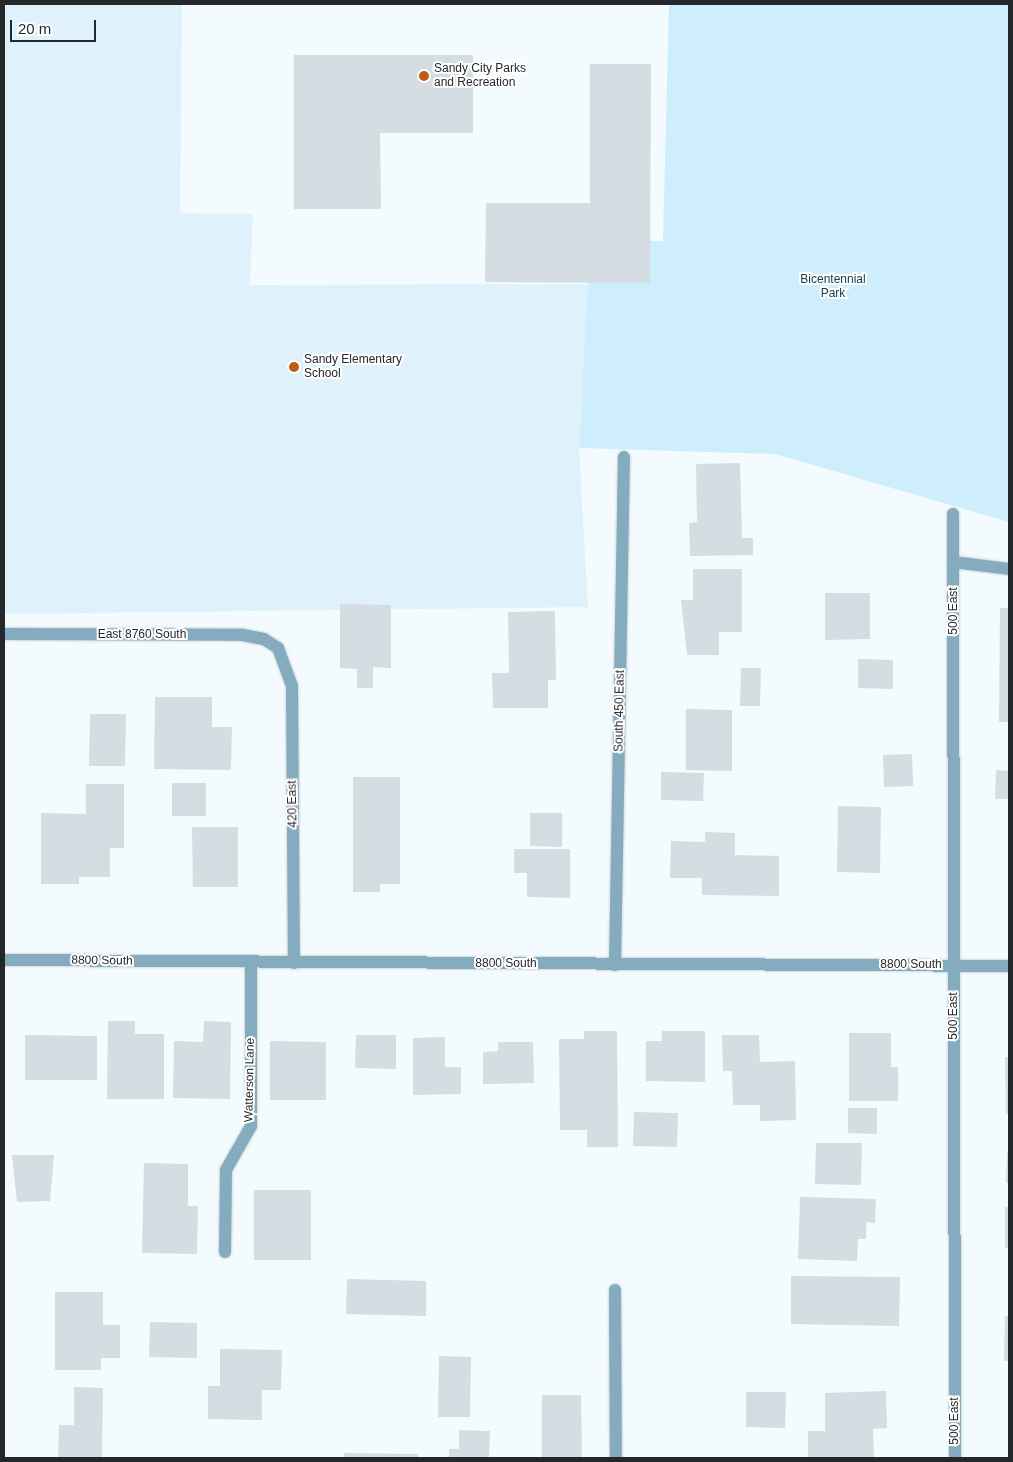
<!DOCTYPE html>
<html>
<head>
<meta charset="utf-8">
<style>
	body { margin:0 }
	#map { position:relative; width:1013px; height:1462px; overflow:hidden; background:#f4fbfe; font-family:Helvetica,sans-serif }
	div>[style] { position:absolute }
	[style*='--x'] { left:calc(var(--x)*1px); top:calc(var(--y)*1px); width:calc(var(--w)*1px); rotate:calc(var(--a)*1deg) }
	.built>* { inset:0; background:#dff2fb }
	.green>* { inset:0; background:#ceeefd }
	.building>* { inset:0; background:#d3dde2 }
	.roads { filter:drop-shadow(0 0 1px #cfd5d8) drop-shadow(0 0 1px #cfd5d8) }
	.service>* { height:12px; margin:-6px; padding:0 6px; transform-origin:6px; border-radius:6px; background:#85abbe }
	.minor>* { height:12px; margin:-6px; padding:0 6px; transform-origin:6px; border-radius:6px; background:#85abbe }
	.tertiary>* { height:12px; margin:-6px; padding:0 6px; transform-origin:6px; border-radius:6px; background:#85abbe }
	.dots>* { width:14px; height:14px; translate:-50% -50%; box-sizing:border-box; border:2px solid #fff; border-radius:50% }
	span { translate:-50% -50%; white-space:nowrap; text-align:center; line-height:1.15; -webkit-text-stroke:4px #fff; paint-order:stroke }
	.poi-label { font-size:12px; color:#25282a }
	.left { translate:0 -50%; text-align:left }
	.park-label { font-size:12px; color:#103c4d }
	.street-label { font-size:12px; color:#25282a }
	.frame { position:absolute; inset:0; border:5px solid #25282a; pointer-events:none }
	.scale { position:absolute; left:10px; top:20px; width:86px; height:22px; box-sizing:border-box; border:2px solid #25282a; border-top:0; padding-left:6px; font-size:15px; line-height:18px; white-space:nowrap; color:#25282a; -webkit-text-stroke:4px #fff; paint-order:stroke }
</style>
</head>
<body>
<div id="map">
	<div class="built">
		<div style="clip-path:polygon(4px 4px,182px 4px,180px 213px,253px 214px,250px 285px,588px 284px,579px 448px,588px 607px,4px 614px)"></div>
	</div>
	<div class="green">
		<div style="clip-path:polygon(669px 4px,1009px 4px,1009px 522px,775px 454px,579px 448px,590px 242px,663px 241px)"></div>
	</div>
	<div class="building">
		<div style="clip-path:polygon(294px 55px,473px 55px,473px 133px,380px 133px,381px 209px,294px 209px)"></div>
		<div style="clip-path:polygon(590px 64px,651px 64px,650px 283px,485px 282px,486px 203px,590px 203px)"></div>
		<div style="clip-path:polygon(740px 463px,742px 538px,753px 538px,753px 555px,690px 556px,689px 523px,697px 522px,696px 464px)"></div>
		<div style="clip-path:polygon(693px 569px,742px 569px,742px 632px,719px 632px,719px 655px,687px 655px,681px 600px,693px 600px)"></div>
		<div style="clip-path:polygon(825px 593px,870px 593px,870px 639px,825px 640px)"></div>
		<div style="clip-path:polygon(340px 604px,391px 605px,391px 668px,373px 667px,373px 688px,357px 688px,357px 669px,340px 668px)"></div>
		<div style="clip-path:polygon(1000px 608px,1009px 608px,1009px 722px,999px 722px)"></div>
		<div style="clip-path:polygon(555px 611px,556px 680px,548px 680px,548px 708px,493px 708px,492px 673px,509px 673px,508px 612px)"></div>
		<div style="clip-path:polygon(858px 659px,893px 660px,893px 689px,858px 688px)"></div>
		<div style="clip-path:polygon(741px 668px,761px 668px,760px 706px,740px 706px)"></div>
		<div style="clip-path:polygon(155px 697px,212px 697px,212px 727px,232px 727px,231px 770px,154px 769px)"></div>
		<div style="clip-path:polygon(686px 709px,732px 710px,732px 771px,686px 770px)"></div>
		<div style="clip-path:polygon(90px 714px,126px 714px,125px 766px,89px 766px)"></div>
		<div style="clip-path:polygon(912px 754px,913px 786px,884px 787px,883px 755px)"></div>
		<div style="clip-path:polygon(996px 770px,1009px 771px,1009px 799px,995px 799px)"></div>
		<div style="clip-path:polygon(661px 772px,704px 773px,703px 801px,661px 800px)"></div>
		<div style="clip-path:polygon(353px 777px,400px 777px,400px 884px,380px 884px,380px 892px,353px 892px)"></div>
		<div style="clip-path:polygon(172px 783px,206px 783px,206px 816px,172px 816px)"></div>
		<div style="clip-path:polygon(86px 784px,124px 784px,124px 848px,110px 848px,110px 877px,79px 877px,79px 884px,41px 884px,41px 813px,86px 814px)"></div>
		<div style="clip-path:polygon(838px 806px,881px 807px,880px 873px,837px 872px)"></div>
		<div style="clip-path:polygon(530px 813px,562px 813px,562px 847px,530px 846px)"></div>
		<div style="clip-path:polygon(192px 827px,238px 827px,238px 887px,193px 887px)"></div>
		<div style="clip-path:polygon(705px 832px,735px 833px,735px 855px,779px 856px,779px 896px,702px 895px,702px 878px,670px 878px,671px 841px,705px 842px)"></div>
		<div style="clip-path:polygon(514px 849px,570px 849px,570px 898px,527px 897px,527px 873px,514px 873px)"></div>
		<div style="clip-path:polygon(108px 1021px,135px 1021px,135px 1034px,164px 1034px,164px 1099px,107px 1099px)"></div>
		<div style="clip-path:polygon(204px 1021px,231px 1022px,230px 1099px,173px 1098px,174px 1041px,203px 1042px)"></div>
		<div style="clip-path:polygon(584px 1031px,617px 1031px,618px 1147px,587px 1147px,587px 1130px,560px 1130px,559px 1039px,584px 1039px)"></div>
		<div style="clip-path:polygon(662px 1031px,705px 1031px,705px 1082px,646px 1081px,646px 1041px,662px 1041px)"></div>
		<div style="clip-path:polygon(849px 1033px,891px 1033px,891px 1067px,898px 1067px,898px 1101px,849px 1101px)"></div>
		<div style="clip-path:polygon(25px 1035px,97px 1036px,97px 1080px,25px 1080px)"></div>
		<div style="clip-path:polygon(356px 1035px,396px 1035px,396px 1069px,355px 1068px)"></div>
		<div style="clip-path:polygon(722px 1035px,759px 1035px,760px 1062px,795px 1061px,796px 1120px,760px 1121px,760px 1105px,733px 1105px,732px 1071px,723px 1071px)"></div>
		<div style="clip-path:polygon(445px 1037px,445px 1067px,461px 1067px,461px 1094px,413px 1095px,413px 1038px)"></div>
		<div style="clip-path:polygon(270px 1041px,326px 1042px,326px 1100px,270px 1100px)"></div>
		<div style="clip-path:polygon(498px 1042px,533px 1042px,534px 1083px,483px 1084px,483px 1052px,498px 1051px)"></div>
		<div style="clip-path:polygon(1005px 1057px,1009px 1057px,1009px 1114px,1006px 1114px)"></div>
		<div style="clip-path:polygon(848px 1108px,877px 1108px,877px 1134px,848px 1133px)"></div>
		<div style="clip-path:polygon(634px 1112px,678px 1113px,677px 1147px,633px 1146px)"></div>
		<div style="clip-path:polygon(816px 1143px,862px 1143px,861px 1185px,815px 1184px)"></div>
		<div style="clip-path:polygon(1007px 1151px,1009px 1151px,1009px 1183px,1006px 1183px)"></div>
		<div style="clip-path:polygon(12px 1155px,54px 1155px,50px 1201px,17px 1202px)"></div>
		<div style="clip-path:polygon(144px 1163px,188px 1164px,188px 1206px,198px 1206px,197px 1254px,142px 1253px)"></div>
		<div style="clip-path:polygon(254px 1190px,311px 1190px,311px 1260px,254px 1260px)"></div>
		<div style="clip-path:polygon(800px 1197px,876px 1199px,875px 1223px,866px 1222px,866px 1239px,858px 1239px,857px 1261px,798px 1259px)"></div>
		<div style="clip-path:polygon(1005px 1207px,1009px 1207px,1009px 1248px,1005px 1248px)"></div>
		<div style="clip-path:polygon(791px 1276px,900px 1277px,899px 1326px,791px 1324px)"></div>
		<div style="clip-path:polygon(347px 1279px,426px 1281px,426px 1316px,346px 1314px)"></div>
		<div style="clip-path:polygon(55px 1292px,103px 1292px,103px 1325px,120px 1325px,120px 1358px,101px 1358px,101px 1370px,55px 1370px)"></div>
		<div style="clip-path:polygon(1005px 1316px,1009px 1316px,1009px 1361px,1004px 1361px)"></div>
		<div style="clip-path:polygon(150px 1322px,197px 1323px,197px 1358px,149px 1357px)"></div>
		<div style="clip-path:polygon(220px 1349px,282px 1350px,281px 1390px,262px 1390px,262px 1420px,208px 1419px,208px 1386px,220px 1386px)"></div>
		<div style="clip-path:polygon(439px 1356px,471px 1357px,470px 1417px,438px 1417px)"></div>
		<div style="clip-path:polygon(74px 1387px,103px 1388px,102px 1458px,58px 1458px,59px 1425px,74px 1425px)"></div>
		<div style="clip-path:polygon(886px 1391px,887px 1428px,873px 1429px,874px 1458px,808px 1458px,808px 1431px,825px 1431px,825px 1393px)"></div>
		<div style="clip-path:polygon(746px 1392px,786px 1392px,785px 1428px,746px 1427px)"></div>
		<div style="clip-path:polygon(542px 1395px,581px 1395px,582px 1458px,542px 1458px)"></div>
		<div style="clip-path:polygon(459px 1430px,490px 1431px,489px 1458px,449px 1458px,449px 1449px,459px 1449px)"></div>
		<div style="clip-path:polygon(344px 1453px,418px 1454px,418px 1458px,344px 1458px)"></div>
	</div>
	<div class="roads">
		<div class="service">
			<div style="--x:953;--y:562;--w:56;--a:7.1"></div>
			<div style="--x:615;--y:1290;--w:168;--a:89.7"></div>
		</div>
		<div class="minor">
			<div style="--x:953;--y:514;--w:944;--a:89.88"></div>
			<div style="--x:4;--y:634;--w:239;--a:0.2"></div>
			<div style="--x:243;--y:635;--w:21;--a:11"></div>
			<div style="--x:264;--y:639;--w:17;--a:33"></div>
			<div style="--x:278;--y:648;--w:40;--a:69.8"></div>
			<div style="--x:292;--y:686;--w:277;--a:89.6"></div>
			<div style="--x:615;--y:965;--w:508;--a:-88.99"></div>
			<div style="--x:225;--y:1252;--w:82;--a:-89.3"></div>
			<div style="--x:226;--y:1170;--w:51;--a:-60.4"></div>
			<div style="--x:251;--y:1126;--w:164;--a:-90"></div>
		</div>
		<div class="tertiary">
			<div style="--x:4;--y:960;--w:1005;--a:0.34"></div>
		</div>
	</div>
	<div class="dots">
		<div style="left:424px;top:76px;background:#bc5b1a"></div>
		<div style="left:294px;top:367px;background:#bc5b1a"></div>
	</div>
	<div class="poi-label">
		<span class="left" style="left:434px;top:76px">Sandy City Parks<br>and Recreation</span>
		<span class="left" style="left:304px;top:367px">Sandy Elementary<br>School</span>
	</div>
	<div class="park-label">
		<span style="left:833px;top:287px">Bicentennial<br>Park</span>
	</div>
	<div class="street-label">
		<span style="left:954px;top:611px;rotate:-90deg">500 East</span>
		<span style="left:142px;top:635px">East 8760 South</span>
		<span style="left:620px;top:711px;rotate:-89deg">South 450 East</span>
		<span style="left:293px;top:804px;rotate:-91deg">420 East</span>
		<span style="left:102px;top:961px;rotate:1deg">8800 South</span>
		<span style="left:506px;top:964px">8800 South</span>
		<span style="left:911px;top:965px">8800 South</span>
		<span style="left:954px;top:1016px;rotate:-90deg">500 East</span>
		<span style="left:250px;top:1080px;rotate:-89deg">Watterson Lane</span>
		<span style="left:955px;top:1421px;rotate:-90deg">500 East</span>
	</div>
	<div class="frame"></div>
	<div class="scale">20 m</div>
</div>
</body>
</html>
